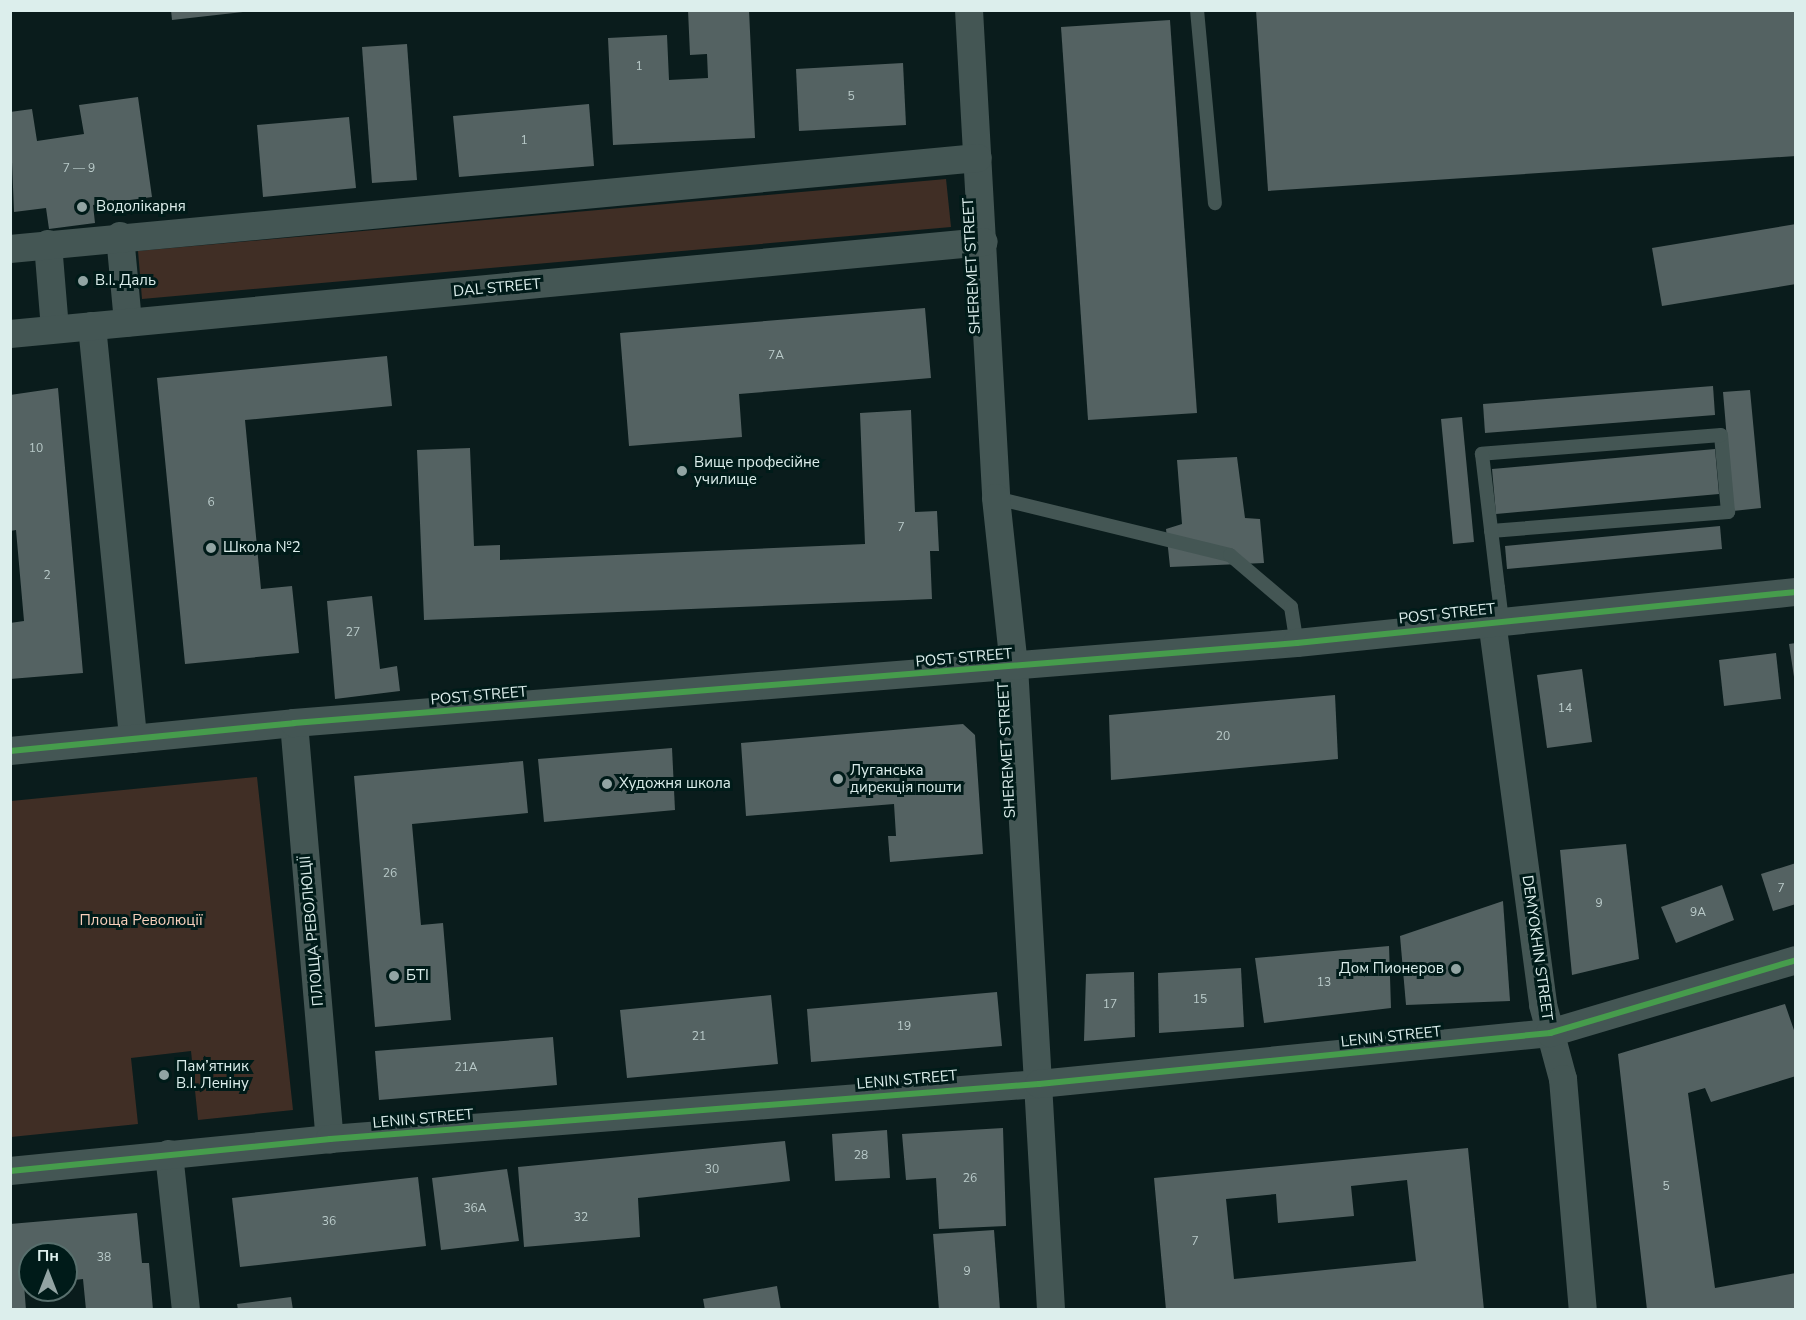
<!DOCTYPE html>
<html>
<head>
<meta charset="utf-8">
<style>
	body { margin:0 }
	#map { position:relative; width:1806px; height:1320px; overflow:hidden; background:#0a1c1c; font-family:"Nunito Sans",sans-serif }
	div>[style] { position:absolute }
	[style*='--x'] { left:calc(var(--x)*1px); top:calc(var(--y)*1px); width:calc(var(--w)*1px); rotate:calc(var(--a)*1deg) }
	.green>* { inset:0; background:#402e25 }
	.building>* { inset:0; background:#546262 }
	.lane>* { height:14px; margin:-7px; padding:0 7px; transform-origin:7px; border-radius:7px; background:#445654 }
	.street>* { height:28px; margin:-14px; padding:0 14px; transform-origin:14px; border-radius:14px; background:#445654 }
	.cycleway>* { height:6px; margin:-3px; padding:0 3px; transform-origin:3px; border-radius:3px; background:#469c4c }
	.dots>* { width:16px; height:16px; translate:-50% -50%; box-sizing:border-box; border:3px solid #001b19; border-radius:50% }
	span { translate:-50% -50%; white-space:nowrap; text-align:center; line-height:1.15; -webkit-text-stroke:6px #001b19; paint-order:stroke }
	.number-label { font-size:12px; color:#bacbca }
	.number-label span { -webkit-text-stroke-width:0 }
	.poi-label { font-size:15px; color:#dceeec }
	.left { translate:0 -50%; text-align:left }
	.right { translate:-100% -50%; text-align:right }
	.street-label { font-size:15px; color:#dceeec }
	.park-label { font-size:15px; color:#f9d0bc }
	.frame { position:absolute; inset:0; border:12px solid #dceeec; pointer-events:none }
	.north { position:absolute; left:18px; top:1242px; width:60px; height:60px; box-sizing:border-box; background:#001b19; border:2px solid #586f6d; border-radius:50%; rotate:0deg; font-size:16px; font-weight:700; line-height:24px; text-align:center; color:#dceeec }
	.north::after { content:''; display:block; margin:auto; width:21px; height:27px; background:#92a4a3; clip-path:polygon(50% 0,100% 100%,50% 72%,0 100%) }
</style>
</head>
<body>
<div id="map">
	<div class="green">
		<div style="clip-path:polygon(946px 179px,951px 227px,142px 299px,138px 251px)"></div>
		<div style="clip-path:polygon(257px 777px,293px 1110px,198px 1120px,191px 1051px,131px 1058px,138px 1124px,11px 1137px,11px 801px)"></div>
	</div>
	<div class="building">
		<div style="clip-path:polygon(171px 10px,243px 10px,243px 12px,172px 20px)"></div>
		<div style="clip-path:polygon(688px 10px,749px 10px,755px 138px,613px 145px,608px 38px,667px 35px,669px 80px,708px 78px,707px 54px,690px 55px)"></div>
		<div style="clip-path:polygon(1256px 10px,1796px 10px,1796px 156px,1268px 191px)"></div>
		<div style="clip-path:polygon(1170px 20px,1197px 413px,1088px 420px,1061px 27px)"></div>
		<div style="clip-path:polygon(407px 44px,417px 180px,372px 183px,362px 47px)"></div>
		<div style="clip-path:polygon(903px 63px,906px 125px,799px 131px,796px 69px)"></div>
		<div style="clip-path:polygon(138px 97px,152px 197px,93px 205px,95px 223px,49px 229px,46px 208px,14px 212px,10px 112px,32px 109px,37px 141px,84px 134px,79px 105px)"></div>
		<div style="clip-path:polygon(589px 104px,594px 166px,459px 177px,453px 116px)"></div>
		<div style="clip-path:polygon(349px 117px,356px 188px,263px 197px,257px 125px)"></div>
		<div style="clip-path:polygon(1796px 224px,1796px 284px,1662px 306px,1652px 248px)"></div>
		<div style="clip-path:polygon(925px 308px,931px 378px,739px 394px,742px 437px,629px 446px,620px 333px)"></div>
		<div style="clip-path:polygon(387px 356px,392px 406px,245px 420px,261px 589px,292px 586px,299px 653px,185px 664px,157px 378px)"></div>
		<div style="clip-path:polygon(1713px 386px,1715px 415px,1485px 433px,1483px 404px)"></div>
		<div style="clip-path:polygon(58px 388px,83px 673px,10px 679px,10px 623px,24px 621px,16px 530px,10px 531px,10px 395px)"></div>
		<div style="clip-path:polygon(1750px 390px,1761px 508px,1733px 511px,1723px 392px)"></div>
		<div style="clip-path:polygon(911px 410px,915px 512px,937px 511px,939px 551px,930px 551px,932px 599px,424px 620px,417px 450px,470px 448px,474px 546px,500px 545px,500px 560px,865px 544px,860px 413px)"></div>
		<div style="clip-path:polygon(1462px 417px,1474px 542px,1453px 544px,1441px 419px)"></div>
		<div style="clip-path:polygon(1715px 449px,1719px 494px,1496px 514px,1492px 469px)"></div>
		<div style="clip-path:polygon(1237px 457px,1245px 518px,1260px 519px,1264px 563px,1170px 567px,1166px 529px,1182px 524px,1177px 460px)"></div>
		<div style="clip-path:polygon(1720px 526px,1722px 549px,1507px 569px,1505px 546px)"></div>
		<div style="clip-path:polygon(372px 596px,380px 669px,397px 666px,400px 691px,335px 699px,327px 601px)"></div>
		<div style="clip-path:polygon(1796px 643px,1796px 677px,1794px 677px,1789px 644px)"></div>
		<div style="clip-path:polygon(1776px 653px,1781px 699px,1724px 706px,1719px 660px)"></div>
		<div style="clip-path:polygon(1582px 669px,1592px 742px,1547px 748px,1537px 675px)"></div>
		<div style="clip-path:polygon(1335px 695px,1338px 759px,1111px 780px,1109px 715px)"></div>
		<div style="clip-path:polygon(963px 724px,975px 735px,983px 854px,890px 862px,888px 836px,896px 836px,894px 804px,746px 816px,741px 743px)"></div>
		<div style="clip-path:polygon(672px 748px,675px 810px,544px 822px,538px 759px)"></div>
		<div style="clip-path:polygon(523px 761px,528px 813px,412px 824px,421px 925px,443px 923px,451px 1020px,375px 1027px,354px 776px)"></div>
		<div style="clip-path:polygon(1626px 844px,1639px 959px,1572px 975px,1560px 850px)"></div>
		<div style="clip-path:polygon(1796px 863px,1796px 904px,1773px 911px,1761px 874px)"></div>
		<div style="clip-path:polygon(1722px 885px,1734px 920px,1676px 943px,1661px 907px)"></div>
		<div style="clip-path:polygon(1503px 901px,1510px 1001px,1406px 1005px,1400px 936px)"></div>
		<div style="clip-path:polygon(1389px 946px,1391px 1008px,1264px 1023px,1255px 958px)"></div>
		<div style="clip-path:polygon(1241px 968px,1244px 1027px,1159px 1033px,1158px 973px)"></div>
		<div style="clip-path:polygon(1134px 972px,1135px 1037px,1084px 1041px,1086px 974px)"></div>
		<div style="clip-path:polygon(997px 992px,1002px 1046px,811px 1062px,807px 1009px)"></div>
		<div style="clip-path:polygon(771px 995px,778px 1064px,627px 1078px,620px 1010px)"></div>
		<div style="clip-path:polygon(1785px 1004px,1796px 1036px,1796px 1076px,1711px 1102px,1705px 1088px,1688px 1093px,1715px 1288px,1796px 1273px,1796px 1310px,1647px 1310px,1618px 1054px)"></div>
		<div style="clip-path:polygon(553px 1037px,557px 1085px,379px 1100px,375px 1051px)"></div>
		<div style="clip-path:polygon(1003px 1128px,1006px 1226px,939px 1229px,936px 1178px,906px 1180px,902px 1134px)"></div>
		<div style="clip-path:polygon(887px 1130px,890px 1178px,835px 1181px,832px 1134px)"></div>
		<div style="clip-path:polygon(785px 1141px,790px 1181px,638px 1198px,640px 1237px,524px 1247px,518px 1167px)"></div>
		<div style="clip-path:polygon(evenodd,1468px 1148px,1484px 1310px,1166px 1310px,1154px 1178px,1468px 1148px,1407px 1180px,1416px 1261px,1234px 1279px,1226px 1199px,1276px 1194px,1278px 1223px,1354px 1216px,1351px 1186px,1407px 1180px)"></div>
		<div style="clip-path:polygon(507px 1169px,519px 1241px,441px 1250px,432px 1178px)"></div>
		<div style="clip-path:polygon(418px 1177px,426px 1246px,240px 1267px,232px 1198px)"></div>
		<div style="clip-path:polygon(137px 1213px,142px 1263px,149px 1263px,153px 1310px,86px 1310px,83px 1279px,66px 1281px,66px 1254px,30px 1254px,30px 1284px,24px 1284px,26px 1310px,10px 1310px,10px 1224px)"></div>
		<div style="clip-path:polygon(994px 1230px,1000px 1310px,939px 1310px,933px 1234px)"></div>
		<div style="clip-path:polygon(777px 1286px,781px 1310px,705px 1310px,703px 1299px)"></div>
		<div style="clip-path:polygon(291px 1297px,293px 1310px,238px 1310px,237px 1304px)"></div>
	</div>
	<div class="lane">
		<div style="--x:1197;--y:10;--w:194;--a:84.7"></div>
		<div style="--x:996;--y:498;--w:241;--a:13.7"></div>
		<div style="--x:1230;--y:555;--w:80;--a:40.4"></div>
		<div style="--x:1291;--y:607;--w:36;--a:81"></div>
		<div style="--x:1491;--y:531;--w:238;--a:-4.6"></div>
		<div style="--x:1728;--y:512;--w:77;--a:-95.2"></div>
		<div style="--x:1721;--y:435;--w:240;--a:175.5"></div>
		<div style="--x:1482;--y:454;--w:135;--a:83.2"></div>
		<div style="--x:1498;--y:588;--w:32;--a:83"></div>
	</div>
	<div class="street">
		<div style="--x:969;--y:10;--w:489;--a:86.8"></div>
		<div style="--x:996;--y:498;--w:169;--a:83.9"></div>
		<div style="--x:1014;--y:666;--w:645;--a:86.71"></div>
		<div style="--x:120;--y:236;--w:87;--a:84.7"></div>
		<div style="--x:48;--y:244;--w:85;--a:85.3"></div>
		<div style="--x:10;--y:249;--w:972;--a:-5.37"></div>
		<div style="--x:92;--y:326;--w:415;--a:84.3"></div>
		<div style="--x:10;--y:334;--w:978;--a:-5.4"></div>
		<div style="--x:1492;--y:621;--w:387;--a:82.4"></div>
		<div style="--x:1543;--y:1005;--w:77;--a:74.9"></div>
		<div style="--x:1563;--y:1079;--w:232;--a:85.1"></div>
		<div style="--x:294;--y:723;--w:418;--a:85.1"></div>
		<div style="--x:10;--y:751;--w:285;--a:-5.6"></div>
		<div style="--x:294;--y:723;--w:1006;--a:-4.56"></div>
		<div style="--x:1297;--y:643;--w:502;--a:-5.84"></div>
		<div style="--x:169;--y:1154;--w:157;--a:83.8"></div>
		<div style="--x:10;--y:1171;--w:322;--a:-5.7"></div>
		<div style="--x:330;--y:1139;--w:711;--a:-4.44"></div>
		<div style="--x:1039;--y:1084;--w:514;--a:-5.7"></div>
		<div style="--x:1550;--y:1033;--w:257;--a:-16.5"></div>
	</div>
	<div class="cycleway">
		<div style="--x:10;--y:751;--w:285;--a:-5.6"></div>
		<div style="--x:294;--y:723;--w:1006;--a:-4.56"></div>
		<div style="--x:1297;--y:643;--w:502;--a:-5.84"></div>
		<div style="--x:10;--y:1171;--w:322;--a:-5.7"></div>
		<div style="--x:330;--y:1139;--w:711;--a:-4.44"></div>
		<div style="--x:1039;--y:1084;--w:514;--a:-5.7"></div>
		<div style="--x:1550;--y:1033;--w:257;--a:-16.5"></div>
	</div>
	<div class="dots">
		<div style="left:82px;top:207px;background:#92a4a3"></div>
		<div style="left:83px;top:281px;background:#92a4a3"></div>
		<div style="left:682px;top:471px;background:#92a4a3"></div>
		<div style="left:211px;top:548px;background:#92a4a3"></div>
		<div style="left:838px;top:779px;background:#92a4a3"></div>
		<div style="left:607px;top:784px;background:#92a4a3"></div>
		<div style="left:1456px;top:969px;background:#92a4a3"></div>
		<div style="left:394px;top:976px;background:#92a4a3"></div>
		<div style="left:164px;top:1075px;background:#92a4a3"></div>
	</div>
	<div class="number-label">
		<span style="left:639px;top:67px">1</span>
		<span style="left:851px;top:97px">5</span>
		<span style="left:524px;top:141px">1</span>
		<span style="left:79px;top:169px">7 — 9</span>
		<span style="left:776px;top:356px">7А</span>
		<span style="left:36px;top:449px">10</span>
		<span style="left:211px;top:503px">6</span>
		<span style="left:901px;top:528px">7</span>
		<span style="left:47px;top:576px">2</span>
		<span style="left:353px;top:633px">27</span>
		<span style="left:1565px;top:709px">14</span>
		<span style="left:1223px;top:737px">20</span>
		<span style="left:390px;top:874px">26</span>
		<span style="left:1781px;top:889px">7</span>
		<span style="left:1599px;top:904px">9</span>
		<span style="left:1698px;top:913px">9А</span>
		<span style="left:1324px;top:983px">13</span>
		<span style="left:1200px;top:1000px">15</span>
		<span style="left:1110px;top:1005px">17</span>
		<span style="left:904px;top:1027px">19</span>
		<span style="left:699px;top:1037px">21</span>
		<span style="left:466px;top:1068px">21А</span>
		<span style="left:861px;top:1156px">28</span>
		<span style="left:712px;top:1170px">30</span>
		<span style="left:970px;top:1179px">26</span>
		<span style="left:1666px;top:1187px">5</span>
		<span style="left:475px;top:1209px">36А</span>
		<span style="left:581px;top:1218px">32</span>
		<span style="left:329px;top:1222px">36</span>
		<span style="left:1195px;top:1242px">7</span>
		<span style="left:104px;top:1258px">38</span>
		<span style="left:967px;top:1272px">9</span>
	</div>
	<div class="poi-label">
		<span class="left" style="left:96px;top:207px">Водолікарня</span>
		<span class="left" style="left:95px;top:281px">В.І. Даль</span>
		<span class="left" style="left:694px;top:471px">Вище професійне<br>училище</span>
		<span class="left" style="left:223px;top:548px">Школа №2</span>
		<span class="left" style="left:850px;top:779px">Луганська<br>дирекція пошти</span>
		<span class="left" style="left:619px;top:784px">Художня школа</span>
		<span class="right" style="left:1444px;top:969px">Дом Пионеров</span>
		<span class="left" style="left:406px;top:976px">БТІ</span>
		<span class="left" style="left:176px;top:1075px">Пам’ятник<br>В.І. Леніну</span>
	</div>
	<div class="street-label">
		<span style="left:972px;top:266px;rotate:-93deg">SHEREMET STREET</span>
		<span style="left:497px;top:288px;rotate:-5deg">DAL STREET</span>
		<span style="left:1447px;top:614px;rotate:-6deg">POST STREET</span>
		<span style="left:964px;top:658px;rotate:-5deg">POST STREET</span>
		<span style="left:479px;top:696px;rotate:-5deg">POST STREET</span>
		<span style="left:1007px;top:750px;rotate:-93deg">SHEREMET STREET</span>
		<span style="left:312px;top:931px;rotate:-95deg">ПЛОЩА РЕВОЛЮЦІЇ</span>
		<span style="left:1537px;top:948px;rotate:82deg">DEMYOKHIN STREET</span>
		<span style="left:1391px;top:1037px;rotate:-6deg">LENIN STREET</span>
		<span style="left:907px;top:1080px;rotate:-5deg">LENIN STREET</span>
		<span style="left:423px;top:1119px;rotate:-5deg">LENIN STREET</span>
	</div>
	<div class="park-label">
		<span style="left:141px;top:921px">Площа Революції</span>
	</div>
	<div class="frame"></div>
	<div class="north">Пн</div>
</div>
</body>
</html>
